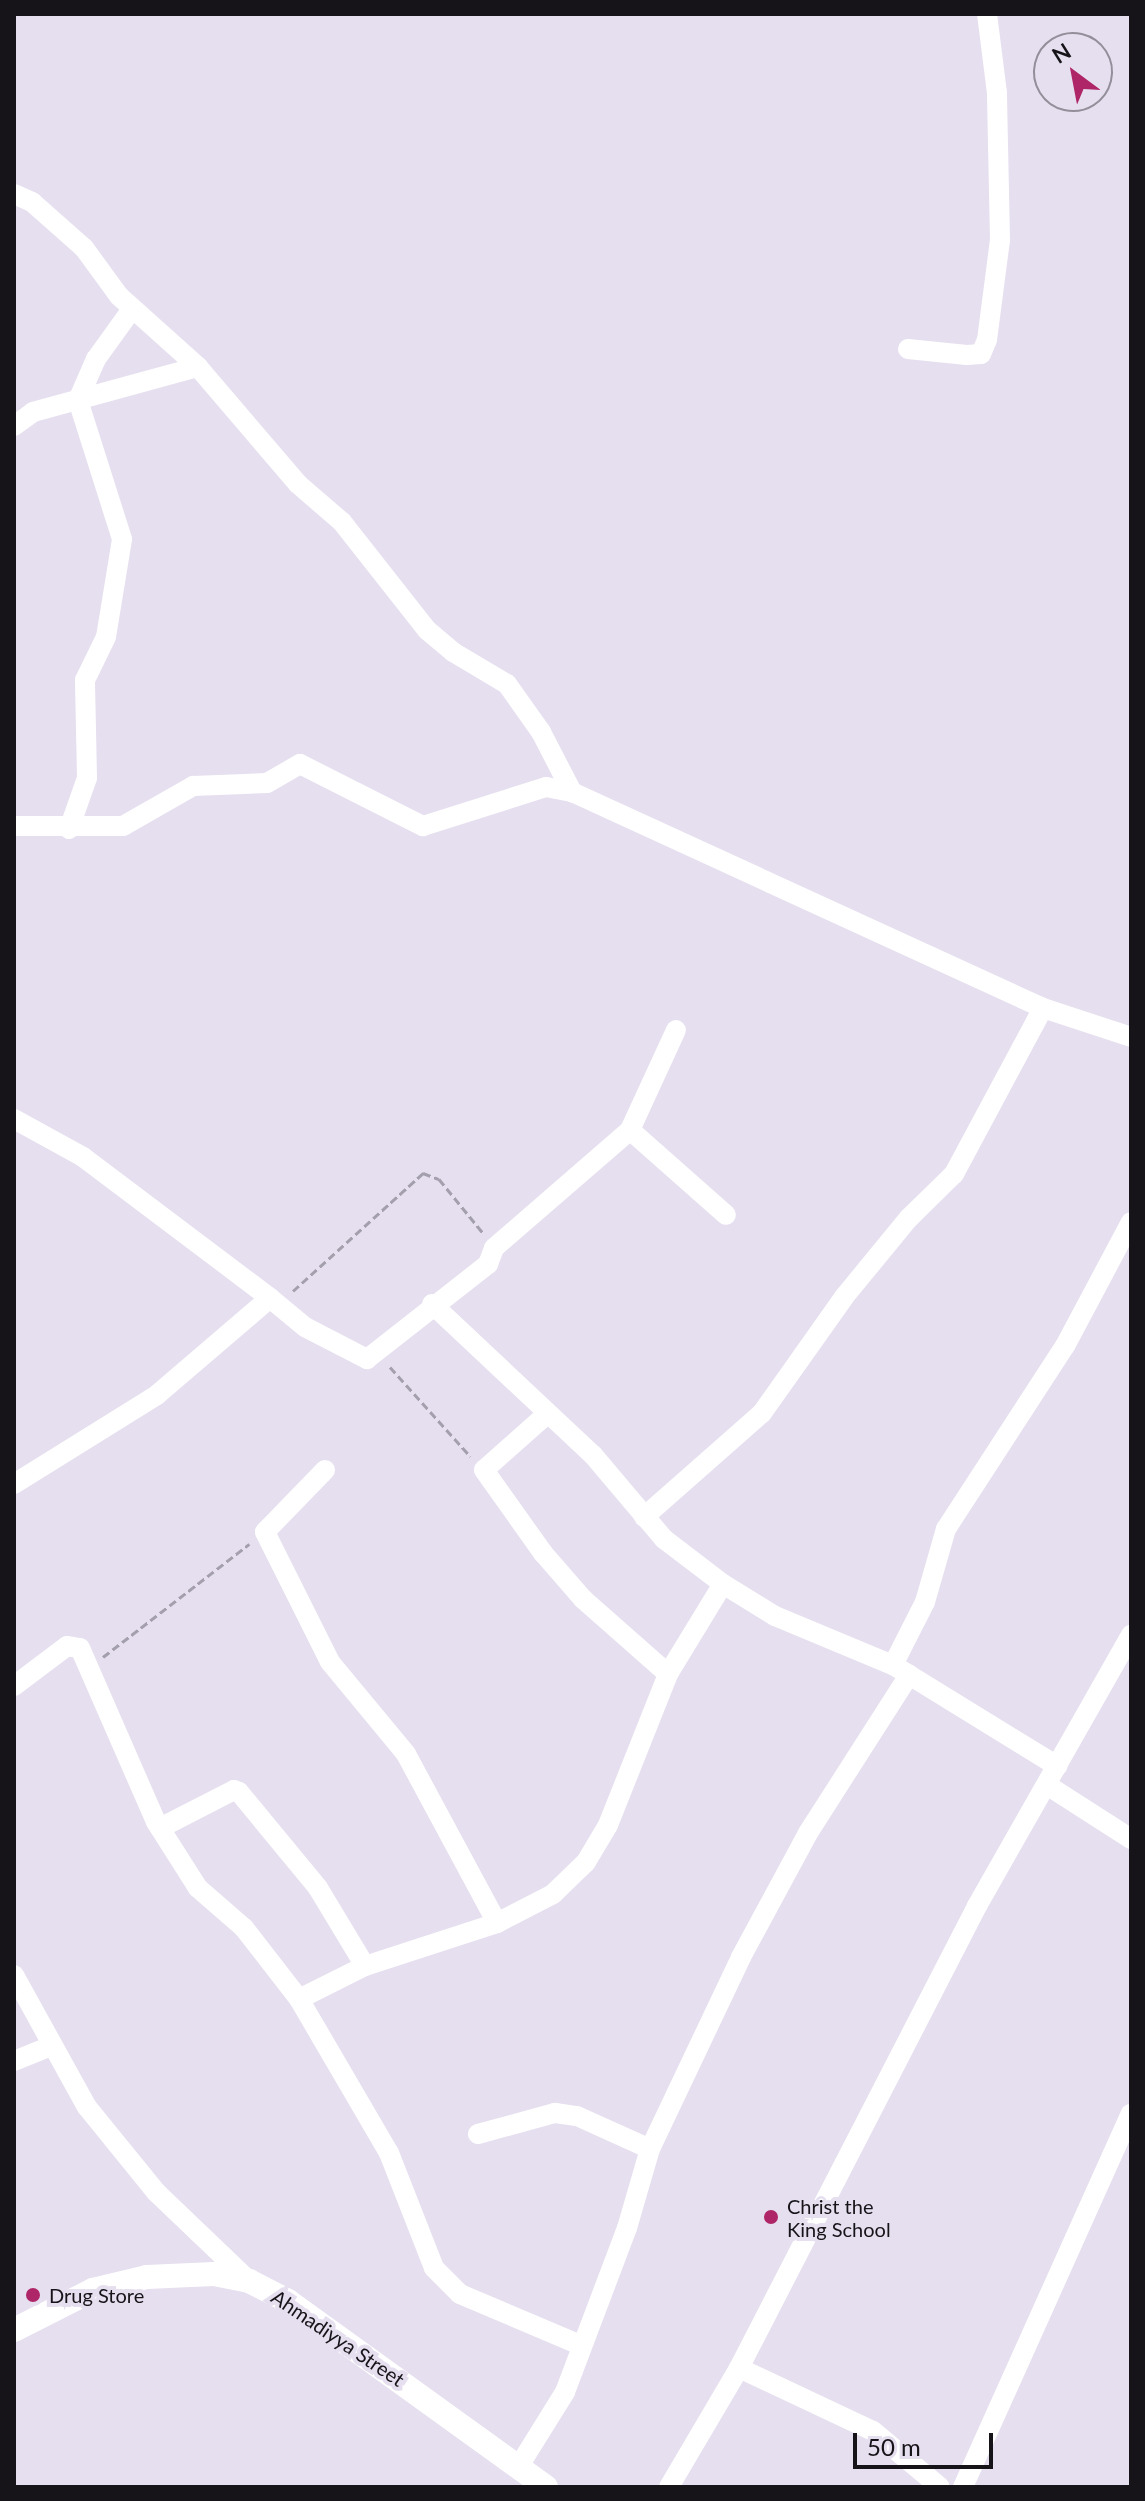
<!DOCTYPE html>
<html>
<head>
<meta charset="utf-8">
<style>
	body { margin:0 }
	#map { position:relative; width:1145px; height:2501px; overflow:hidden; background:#e6dfef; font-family:Lato,sans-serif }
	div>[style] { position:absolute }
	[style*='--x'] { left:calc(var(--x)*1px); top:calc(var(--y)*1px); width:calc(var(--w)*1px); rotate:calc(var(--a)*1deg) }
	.path>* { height:3px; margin-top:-1.5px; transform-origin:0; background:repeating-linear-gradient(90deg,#a49fac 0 8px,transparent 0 12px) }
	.minor>* { height:20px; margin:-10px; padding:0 10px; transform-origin:10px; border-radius:10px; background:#fff }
	.tertiary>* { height:24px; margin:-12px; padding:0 12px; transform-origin:12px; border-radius:12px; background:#fff }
	.dots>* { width:22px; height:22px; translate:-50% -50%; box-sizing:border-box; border:4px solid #e6dfef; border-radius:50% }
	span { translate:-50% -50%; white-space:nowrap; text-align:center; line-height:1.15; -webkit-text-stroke:8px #e6dfef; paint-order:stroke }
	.poi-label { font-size:20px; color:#161419 }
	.left { translate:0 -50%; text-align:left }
	.street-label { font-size:20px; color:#161419 }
	.frame { position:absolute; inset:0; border:16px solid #161419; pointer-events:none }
	.north { position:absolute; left:1033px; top:32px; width:80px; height:80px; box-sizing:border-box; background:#e6dfef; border:2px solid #938e99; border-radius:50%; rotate:328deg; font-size:22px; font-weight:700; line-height:32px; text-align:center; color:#161419 }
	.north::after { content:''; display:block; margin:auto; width:28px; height:36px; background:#af2668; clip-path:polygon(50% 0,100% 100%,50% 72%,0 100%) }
	.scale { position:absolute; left:853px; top:2433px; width:140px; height:36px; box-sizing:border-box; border:4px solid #161419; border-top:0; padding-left:10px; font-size:24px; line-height:28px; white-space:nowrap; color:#161419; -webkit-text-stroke:6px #e6dfef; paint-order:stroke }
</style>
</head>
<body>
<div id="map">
	<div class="path">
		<div style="--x:293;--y:1291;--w:176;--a:-42.2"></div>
		<div style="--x:423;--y:1173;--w:17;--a:21"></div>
		<div style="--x:439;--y:1179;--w:70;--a:50.8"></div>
		<div style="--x:390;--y:1367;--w:120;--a:48"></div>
		<div style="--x:103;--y:1657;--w:185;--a:-37.7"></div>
	</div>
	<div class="minor">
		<div style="--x:14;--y:194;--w:20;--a:24"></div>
		<div style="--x:32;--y:202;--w:69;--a:41.5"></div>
		<div style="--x:84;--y:248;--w:59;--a:53.9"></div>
		<div style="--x:119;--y:296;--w:106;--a:41.9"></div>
		<div style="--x:908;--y:349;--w:59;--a:5.8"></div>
		<div style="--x:967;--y:355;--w:14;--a:-4"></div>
		<div style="--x:981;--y:354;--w:15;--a:-67"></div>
		<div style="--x:987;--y:340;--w:101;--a:-82.6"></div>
		<div style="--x:1000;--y:240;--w:147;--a:-91.2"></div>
		<div style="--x:997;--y:93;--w:80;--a:-97.2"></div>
		<div style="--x:14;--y:426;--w:24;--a:-36"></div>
		<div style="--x:33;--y:412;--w:171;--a:-15.3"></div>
		<div style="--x:198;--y:367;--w:154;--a:49.5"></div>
		<div style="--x:298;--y:484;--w:58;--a:40.8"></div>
		<div style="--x:342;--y:522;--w:137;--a:51.8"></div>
		<div style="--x:427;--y:630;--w:34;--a:40"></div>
		<div style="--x:453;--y:652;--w:63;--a:30.7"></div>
		<div style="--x:507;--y:684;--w:59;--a:54.7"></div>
		<div style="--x:541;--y:732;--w:68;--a:62.7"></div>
		<div style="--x:572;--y:792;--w:518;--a:24.64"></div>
		<div style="--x:1043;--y:1008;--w:93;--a:18.2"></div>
		<div style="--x:14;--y:826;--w:109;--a:0"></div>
		<div style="--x:123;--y:826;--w:81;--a:-29.7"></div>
		<div style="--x:193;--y:786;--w:74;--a:-2.3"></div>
		<div style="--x:267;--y:783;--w:38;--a:-30"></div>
		<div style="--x:300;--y:764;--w:138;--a:26.8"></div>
		<div style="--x:423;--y:826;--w:129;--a:-17.6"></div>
		<div style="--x:546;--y:787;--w:26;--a:11"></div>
		<div style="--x:69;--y:829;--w:54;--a:-70.6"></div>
		<div style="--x:87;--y:778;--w:98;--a:-91.2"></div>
		<div style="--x:85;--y:680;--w:48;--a:-64"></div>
		<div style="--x:106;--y:637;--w:99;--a:-80.7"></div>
		<div style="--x:122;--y:539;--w:146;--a:-107.6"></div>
		<div style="--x:78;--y:400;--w:45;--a:-66.3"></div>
		<div style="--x:96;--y:359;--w:62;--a:-54.2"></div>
		<div style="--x:14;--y:1119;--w:79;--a:28.8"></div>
		<div style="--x:83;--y:1157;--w:234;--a:37"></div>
		<div style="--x:270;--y:1298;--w:149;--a:139.4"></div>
		<div style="--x:157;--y:1395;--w:168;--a:148.1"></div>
		<div style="--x:630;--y:1130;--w:128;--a:41.5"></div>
		<div style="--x:270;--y:1298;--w:45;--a:39.6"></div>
		<div style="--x:305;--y:1327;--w:70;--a:27.3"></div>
		<div style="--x:367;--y:1359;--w:154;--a:-38.1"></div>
		<div style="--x:488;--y:1264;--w:17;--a:-69"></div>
		<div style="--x:494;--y:1248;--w:180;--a:-40.9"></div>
		<div style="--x:630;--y:1130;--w:110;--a:-65.3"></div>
		<div style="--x:432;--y:1304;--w:221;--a:43.2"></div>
		<div style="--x:593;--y:1455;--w:110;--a:49.8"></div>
		<div style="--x:664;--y:1539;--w:74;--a:37.3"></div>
		<div style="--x:723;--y:1584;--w:61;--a:31.6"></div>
		<div style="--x:775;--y:1616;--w:128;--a:22.6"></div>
		<div style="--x:893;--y:1665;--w:193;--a:31.6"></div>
		<div style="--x:547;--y:1414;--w:84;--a:138.4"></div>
		<div style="--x:484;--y:1470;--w:102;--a:54.6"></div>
		<div style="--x:543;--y:1553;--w:61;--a:49"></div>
		<div style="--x:583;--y:1599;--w:113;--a:41.4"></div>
		<div style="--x:325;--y:1470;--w:86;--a:134.1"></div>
		<div style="--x:265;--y:1532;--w:145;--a:63.4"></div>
		<div style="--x:330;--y:1662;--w:119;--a:50.4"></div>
		<div style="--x:406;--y:1754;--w:192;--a:61.7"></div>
		<div style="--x:644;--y:1517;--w:157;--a:-41.4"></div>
		<div style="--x:762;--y:1413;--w:142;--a:-54.7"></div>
		<div style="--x:844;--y:1297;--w:102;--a:-50.6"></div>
		<div style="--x:909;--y:1218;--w:63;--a:-44.4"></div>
		<div style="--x:954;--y:1174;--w:188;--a:-61.8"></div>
		<div style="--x:893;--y:1665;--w:71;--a:-63.1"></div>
		<div style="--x:925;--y:1602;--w:76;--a:-74"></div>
		<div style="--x:946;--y:1529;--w:218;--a:-57"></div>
		<div style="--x:1065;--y:1346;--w:140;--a:-62"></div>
		<div style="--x:14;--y:1686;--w:66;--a:-37"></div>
		<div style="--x:67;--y:1646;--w:13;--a:9"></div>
		<div style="--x:80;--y:1648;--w:190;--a:66.4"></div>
		<div style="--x:156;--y:1822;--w:78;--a:57.5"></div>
		<div style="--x:198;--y:1888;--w:61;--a:41"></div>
		<div style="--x:244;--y:1928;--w:90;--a:52.2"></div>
		<div style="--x:299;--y:1999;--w:178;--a:59.7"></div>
		<div style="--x:389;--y:2153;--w:123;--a:68.6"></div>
		<div style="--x:434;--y:2268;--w:37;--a:45"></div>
		<div style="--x:460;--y:2294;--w:130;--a:23"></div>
		<div style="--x:1047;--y:1785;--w:100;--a:32.7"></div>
		<div style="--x:160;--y:1828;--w:83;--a:-27.2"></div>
		<div style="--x:234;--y:1790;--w:5;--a:22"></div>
		<div style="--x:239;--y:1792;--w:124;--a:50.5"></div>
		<div style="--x:318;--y:1888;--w:91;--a:58.9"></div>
		<div style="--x:14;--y:1975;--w:151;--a:61.1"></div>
		<div style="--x:87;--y:2107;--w:109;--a:50.9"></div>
		<div style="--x:156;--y:2192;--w:129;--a:43.7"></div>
		<div style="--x:299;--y:1999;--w:74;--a:-26.6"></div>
		<div style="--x:365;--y:1966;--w:139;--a:-18"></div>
		<div style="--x:497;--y:1923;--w:63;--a:-27.4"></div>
		<div style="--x:553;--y:1894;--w:46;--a:-44.1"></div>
		<div style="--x:586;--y:1862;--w:43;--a:-59.3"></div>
		<div style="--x:608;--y:1825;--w:162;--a:-68.3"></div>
		<div style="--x:668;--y:1674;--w:105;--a:-58.6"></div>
		<div style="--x:14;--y:2061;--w:40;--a:-22"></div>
		<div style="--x:478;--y:2134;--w:80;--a:-15.3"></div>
		<div style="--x:555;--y:2113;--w:22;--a:8"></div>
		<div style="--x:577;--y:2116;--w:80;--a:24.3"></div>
		<div style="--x:739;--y:2368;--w:148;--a:25.2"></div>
		<div style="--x:873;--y:2431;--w:87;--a:39.9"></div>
		<div style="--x:519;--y:2466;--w:87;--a:-58.1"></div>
		<div style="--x:565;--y:2392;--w:175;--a:-69.3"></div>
		<div style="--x:627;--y:2228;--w:82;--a:-73.8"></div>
		<div style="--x:650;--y:2149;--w:212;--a:-64.6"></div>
		<div style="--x:741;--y:1957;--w:141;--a:-61.6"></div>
		<div style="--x:808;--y:1833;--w:188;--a:-57.4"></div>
		<div style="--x:669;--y:2487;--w:138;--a:-59.5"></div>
		<div style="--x:739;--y:2368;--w:520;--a:-62.74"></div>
		<div style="--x:977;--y:1906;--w:312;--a:-60.4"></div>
		<div style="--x:963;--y:2487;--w:409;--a:-65.8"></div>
	</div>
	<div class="tertiary">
		<div style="--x:14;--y:2330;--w:89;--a:-26.9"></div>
		<div style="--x:93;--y:2290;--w:56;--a:-13.5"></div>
		<div style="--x:147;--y:2277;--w:67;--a:-2.6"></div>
		<div style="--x:214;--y:2274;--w:36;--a:11"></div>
		<div style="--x:249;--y:2281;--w:44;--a:27.1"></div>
		<div style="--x:288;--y:2301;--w:318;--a:35.8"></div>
	</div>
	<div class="dots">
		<div style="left:771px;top:2217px;background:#af2668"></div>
		<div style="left:33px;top:2295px;background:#af2668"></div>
	</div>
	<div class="poi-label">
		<span class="left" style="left:787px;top:2218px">Christ the<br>King School</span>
		<span class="left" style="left:49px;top:2295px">Drug Store</span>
	</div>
	<div class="street-label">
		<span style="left:338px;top:2338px;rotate:34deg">Ahmadiyya Street</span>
	</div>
	<div class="frame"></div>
	<div class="north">N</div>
	<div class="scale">50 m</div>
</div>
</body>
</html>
